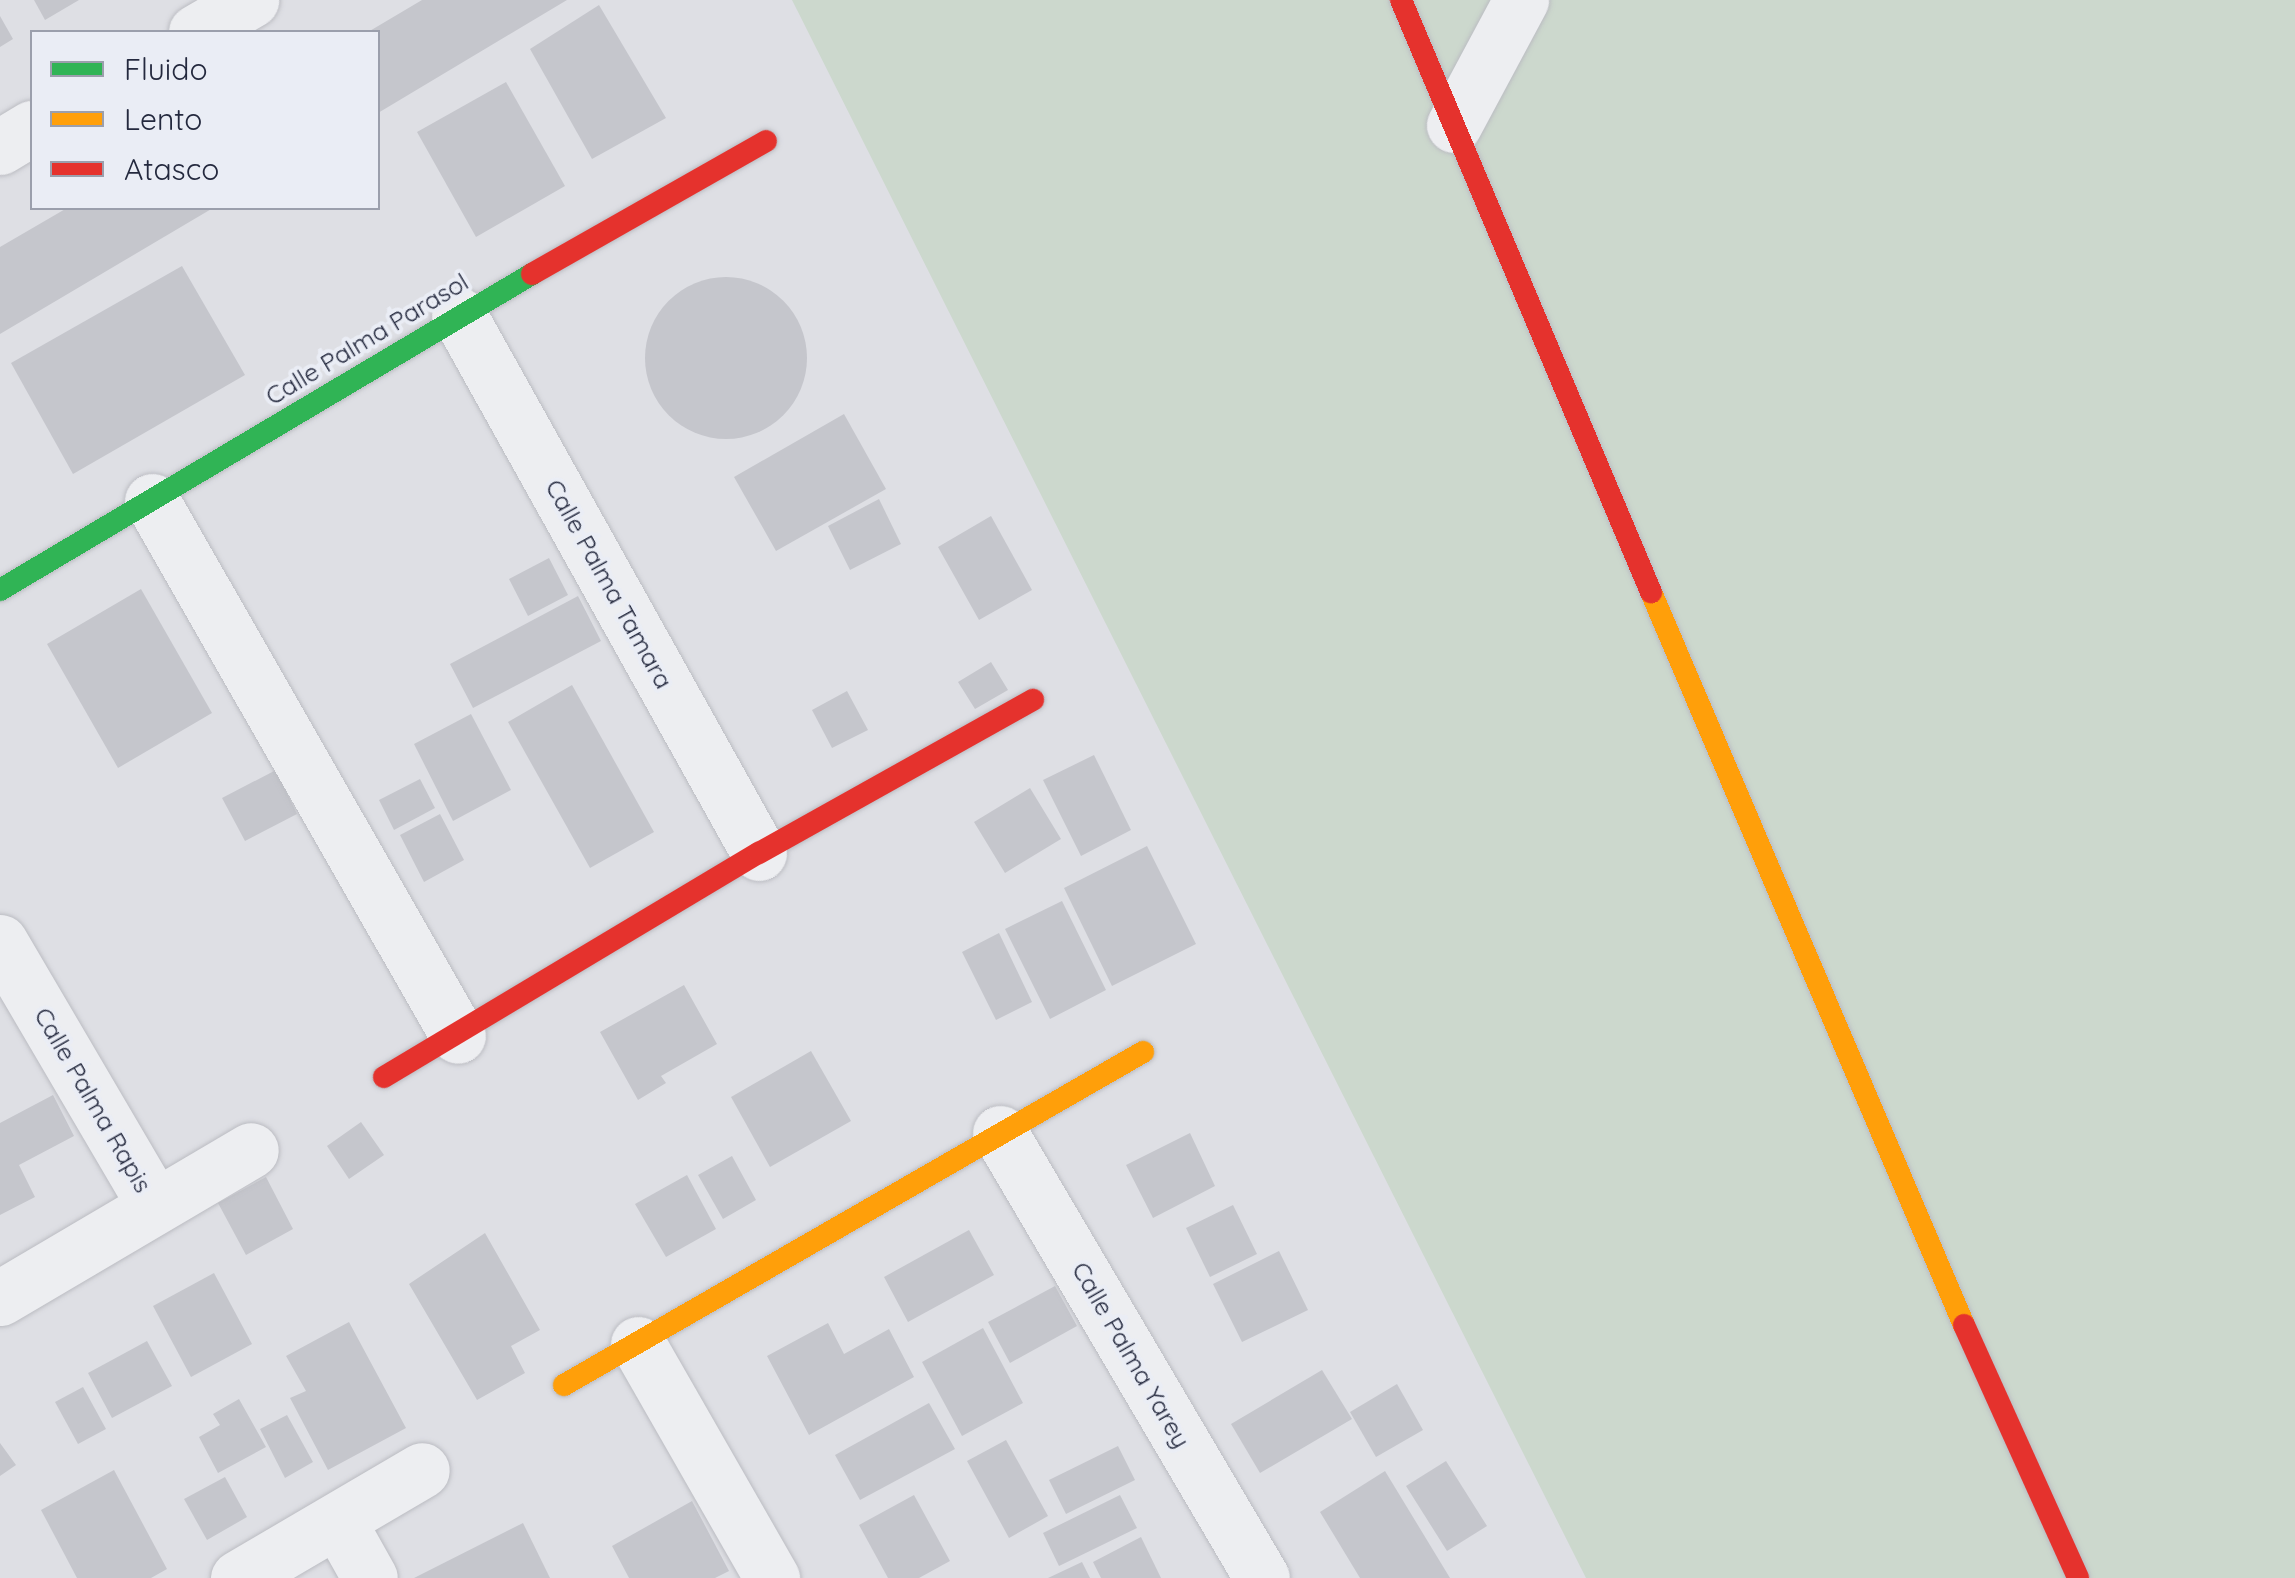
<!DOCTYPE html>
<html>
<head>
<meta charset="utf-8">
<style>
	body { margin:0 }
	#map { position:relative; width:2295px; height:1578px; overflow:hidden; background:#dedfe4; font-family:Quicksand,sans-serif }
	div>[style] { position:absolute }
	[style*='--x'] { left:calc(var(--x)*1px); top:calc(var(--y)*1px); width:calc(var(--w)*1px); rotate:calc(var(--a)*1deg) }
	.green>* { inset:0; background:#ccd8cd }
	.building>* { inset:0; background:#c5c6cc }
	.round { border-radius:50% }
	.roads { filter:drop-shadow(0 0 2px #bbbcc2) drop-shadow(0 0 2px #bbbcc2) }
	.street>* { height:55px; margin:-27.5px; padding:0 27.5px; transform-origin:27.5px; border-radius:27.5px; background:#edeef1 }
	.fast>* { height:22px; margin:-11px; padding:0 11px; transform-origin:11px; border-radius:11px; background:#30b455 }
	.slow>* { height:22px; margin:-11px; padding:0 11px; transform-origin:11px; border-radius:11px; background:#ff9f0a }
	.jam>* { height:22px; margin:-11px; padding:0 11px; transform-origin:11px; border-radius:11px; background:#e5322d }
	span { translate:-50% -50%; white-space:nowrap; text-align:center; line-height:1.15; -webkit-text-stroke:8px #eaedf5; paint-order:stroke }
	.street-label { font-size:25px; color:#24293e }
	.legend { position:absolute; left:30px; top:30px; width:350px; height:180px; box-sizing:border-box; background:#eaedf5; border:2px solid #9b9fac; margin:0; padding:12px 18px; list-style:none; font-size:30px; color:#24293e }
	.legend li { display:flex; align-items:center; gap:20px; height:50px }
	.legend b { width:50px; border:2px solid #9b9fac }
</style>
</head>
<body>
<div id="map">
	<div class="green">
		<div style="clip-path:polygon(792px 0,2295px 0,2295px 1578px,1586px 1578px)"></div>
	</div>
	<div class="building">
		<div style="clip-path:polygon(34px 0,79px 0,45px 20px)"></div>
		<div style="clip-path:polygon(422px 0,567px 0,378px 113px,378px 32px,368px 32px)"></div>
		<div style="clip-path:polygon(599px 5px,666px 118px,592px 159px,530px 49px)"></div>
		<div style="clip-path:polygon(0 16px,13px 39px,0 47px)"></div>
		<div style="clip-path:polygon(506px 82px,565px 186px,476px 237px,417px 132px)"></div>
		<div style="clip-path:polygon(67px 208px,213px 208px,0 334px,0 247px)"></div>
		<div style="clip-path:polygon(182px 266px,245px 375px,73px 474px,11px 363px)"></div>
		<div class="round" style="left:645px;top:277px;width:162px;height:162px"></div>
		<div style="clip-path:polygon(844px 414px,886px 489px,776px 551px,734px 477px)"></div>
		<div style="clip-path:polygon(879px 499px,901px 544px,850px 570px,828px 526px)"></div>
		<div style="clip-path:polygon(991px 516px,1032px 590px,979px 620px,938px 547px)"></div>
		<div style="clip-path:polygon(549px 558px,568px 595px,528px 616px,509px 579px)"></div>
		<div style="clip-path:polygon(141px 589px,212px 713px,118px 768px,47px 644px)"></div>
		<div style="clip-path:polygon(578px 596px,601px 641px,473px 708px,450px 664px)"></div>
		<div style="clip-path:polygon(991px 662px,1008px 690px,975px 709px,958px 682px)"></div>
		<div style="clip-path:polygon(572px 685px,654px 832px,590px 868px,508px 722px)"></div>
		<div style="clip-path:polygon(847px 691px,868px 730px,832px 748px,812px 710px)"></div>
		<div style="clip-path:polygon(471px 714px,511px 790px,453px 821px,414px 744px)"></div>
		<div style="clip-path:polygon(1094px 755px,1131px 830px,1081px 856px,1043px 780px)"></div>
		<div style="clip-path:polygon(276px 770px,297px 814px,245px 841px,222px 798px)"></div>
		<div style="clip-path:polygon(420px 779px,435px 808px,394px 830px,379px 800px)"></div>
		<div style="clip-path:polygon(1030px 788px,1061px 839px,1005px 873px,974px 822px)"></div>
		<div style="clip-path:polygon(440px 814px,464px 860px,424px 882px,400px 835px)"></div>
		<div style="clip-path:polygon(1147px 846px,1196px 944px,1112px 986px,1064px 888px)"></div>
		<div style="clip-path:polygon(1062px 901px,1106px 990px,1050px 1019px,1005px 929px)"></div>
		<div style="clip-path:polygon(999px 933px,1032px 1002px,996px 1020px,962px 952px)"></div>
		<div style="clip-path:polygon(684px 985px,717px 1044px,661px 1076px,666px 1083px,638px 1100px,600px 1032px)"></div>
		<div style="clip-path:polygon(811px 1051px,851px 1121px,770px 1167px,731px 1097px)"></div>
		<div style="clip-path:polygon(53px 1095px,74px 1136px,19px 1165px,35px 1197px,0 1215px,0 1123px)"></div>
		<div style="clip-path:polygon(361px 1122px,384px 1155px,349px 1179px,327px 1146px)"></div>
		<div style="clip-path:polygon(1190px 1133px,1215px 1186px,1153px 1218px,1126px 1165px)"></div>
		<div style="clip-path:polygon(732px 1156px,756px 1200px,723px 1219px,698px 1175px)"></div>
		<div style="clip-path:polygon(687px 1175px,716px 1229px,666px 1257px,635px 1204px)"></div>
		<div style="clip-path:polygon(266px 1177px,293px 1229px,246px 1255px,218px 1203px)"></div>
		<div style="clip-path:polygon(1233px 1205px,1257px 1254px,1210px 1277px,1186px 1228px)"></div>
		<div style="clip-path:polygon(969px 1230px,994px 1275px,908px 1322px,884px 1277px)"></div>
		<div style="clip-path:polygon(485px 1233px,540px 1330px,511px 1346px,525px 1373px,477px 1400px,409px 1284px)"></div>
		<div style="clip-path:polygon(1279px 1251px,1308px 1310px,1242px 1342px,1213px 1284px)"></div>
		<div style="clip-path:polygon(214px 1273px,252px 1344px,191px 1377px,153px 1306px)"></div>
		<div style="clip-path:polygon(1055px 1286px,1077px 1326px,1010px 1363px,988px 1322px)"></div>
		<div style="clip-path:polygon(349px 1322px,406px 1428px,328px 1470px,290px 1398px,306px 1391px,286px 1356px)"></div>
		<div style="clip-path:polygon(828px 1323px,844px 1354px,889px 1329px,914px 1377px,809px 1435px,767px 1356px)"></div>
		<div style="clip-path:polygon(983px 1328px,1023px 1403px,962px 1436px,922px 1362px)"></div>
		<div style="clip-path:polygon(147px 1341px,172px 1386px,112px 1418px,88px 1373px)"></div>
		<div style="clip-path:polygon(1322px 1370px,1352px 1419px,1260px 1473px,1231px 1424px)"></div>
		<div style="clip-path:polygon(1397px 1384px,1423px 1430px,1376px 1457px,1350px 1412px)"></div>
		<div style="clip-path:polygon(83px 1387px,106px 1429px,78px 1444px,55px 1402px)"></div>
		<div style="clip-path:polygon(239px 1399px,266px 1447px,218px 1473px,199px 1437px,220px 1425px,213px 1414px)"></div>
		<div style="clip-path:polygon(929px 1403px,955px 1449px,860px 1500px,835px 1455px)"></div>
		<div style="clip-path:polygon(287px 1415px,313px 1462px,285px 1478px,260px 1429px)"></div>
		<div style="clip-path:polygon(1006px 1440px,1048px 1516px,1009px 1538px,967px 1461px)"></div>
		<div style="clip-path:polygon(0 1443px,16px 1465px,0 1476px)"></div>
		<div style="clip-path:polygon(1118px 1446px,1135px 1480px,1066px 1514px,1049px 1480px)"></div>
		<div style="clip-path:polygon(1446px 1461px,1487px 1526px,1447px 1551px,1406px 1486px)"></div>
		<div style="clip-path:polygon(114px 1470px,167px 1569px,151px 1578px,77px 1578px,41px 1510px)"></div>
		<div style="clip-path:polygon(1385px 1471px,1450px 1578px,1360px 1578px,1320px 1512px)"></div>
		<div style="clip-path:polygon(225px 1477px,247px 1517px,207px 1540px,184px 1499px)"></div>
		<div style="clip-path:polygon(914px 1495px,950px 1561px,919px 1578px,888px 1578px,859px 1525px)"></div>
		<div style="clip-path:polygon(1120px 1495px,1137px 1528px,1059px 1566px,1043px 1533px)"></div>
		<div style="clip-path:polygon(692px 1501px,729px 1571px,715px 1578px,629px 1578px,612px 1546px)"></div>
		<div style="clip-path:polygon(523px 1523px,550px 1578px,414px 1578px)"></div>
		<div style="clip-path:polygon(1141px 1537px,1161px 1578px,1101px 1578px,1093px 1562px)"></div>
		<div style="clip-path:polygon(1082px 1562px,1090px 1578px,1048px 1578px)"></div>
	</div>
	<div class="roads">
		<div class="street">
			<div style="--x:196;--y:32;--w:64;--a:-30.2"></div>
			<div style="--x:1454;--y:125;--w:142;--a:-61.8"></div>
			<div style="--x:0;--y:147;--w:37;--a:-31"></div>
			<div style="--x:459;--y:315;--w:616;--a:60.86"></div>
			<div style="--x:152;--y:501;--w:616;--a:60.23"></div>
			<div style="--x:0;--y:942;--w:306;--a:59.6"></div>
			<div style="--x:1000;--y:1133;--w:516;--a:59.51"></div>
			<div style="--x:0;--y:1298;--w:291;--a:-30.5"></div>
			<div style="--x:638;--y:1344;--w:270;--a:60.2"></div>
			<div style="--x:338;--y:1521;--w:65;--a:60.7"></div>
			<div style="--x:238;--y:1578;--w:213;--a:-30.4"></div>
		</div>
		<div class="fast">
			<div style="--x:0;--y:590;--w:619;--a:-30.71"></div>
		</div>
		<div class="slow">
			<div style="--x:1651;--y:592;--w:797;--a:66.88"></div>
			<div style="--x:564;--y:1385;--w:668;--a:-29.9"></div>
		</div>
		<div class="jam">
			<div style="--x:1401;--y:0;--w:643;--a:67.11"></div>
			<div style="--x:532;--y:274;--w:269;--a:-29.6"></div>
			<div style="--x:384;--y:1077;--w:437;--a:-30.9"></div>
			<div style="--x:759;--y:853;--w:314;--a:-29.2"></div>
			<div style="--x:1964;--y:1325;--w:277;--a:65.7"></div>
		</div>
	</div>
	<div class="street-label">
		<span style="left:367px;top:339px;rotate:-31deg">Calle Palma Parasol</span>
		<span style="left:609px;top:584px;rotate:61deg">Calle Palma Tamara</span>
		<span style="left:93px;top:1100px;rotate:60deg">Calle Palma Rapis</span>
		<span style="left:1131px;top:1355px;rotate:60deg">Calle Palma Yarey</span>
	</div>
	<ul class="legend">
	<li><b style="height:12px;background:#30b455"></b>Fluido</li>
	<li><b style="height:12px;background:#ff9f0a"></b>Lento</li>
	<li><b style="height:12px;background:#e5322d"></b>Atasco</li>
	</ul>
</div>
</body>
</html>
